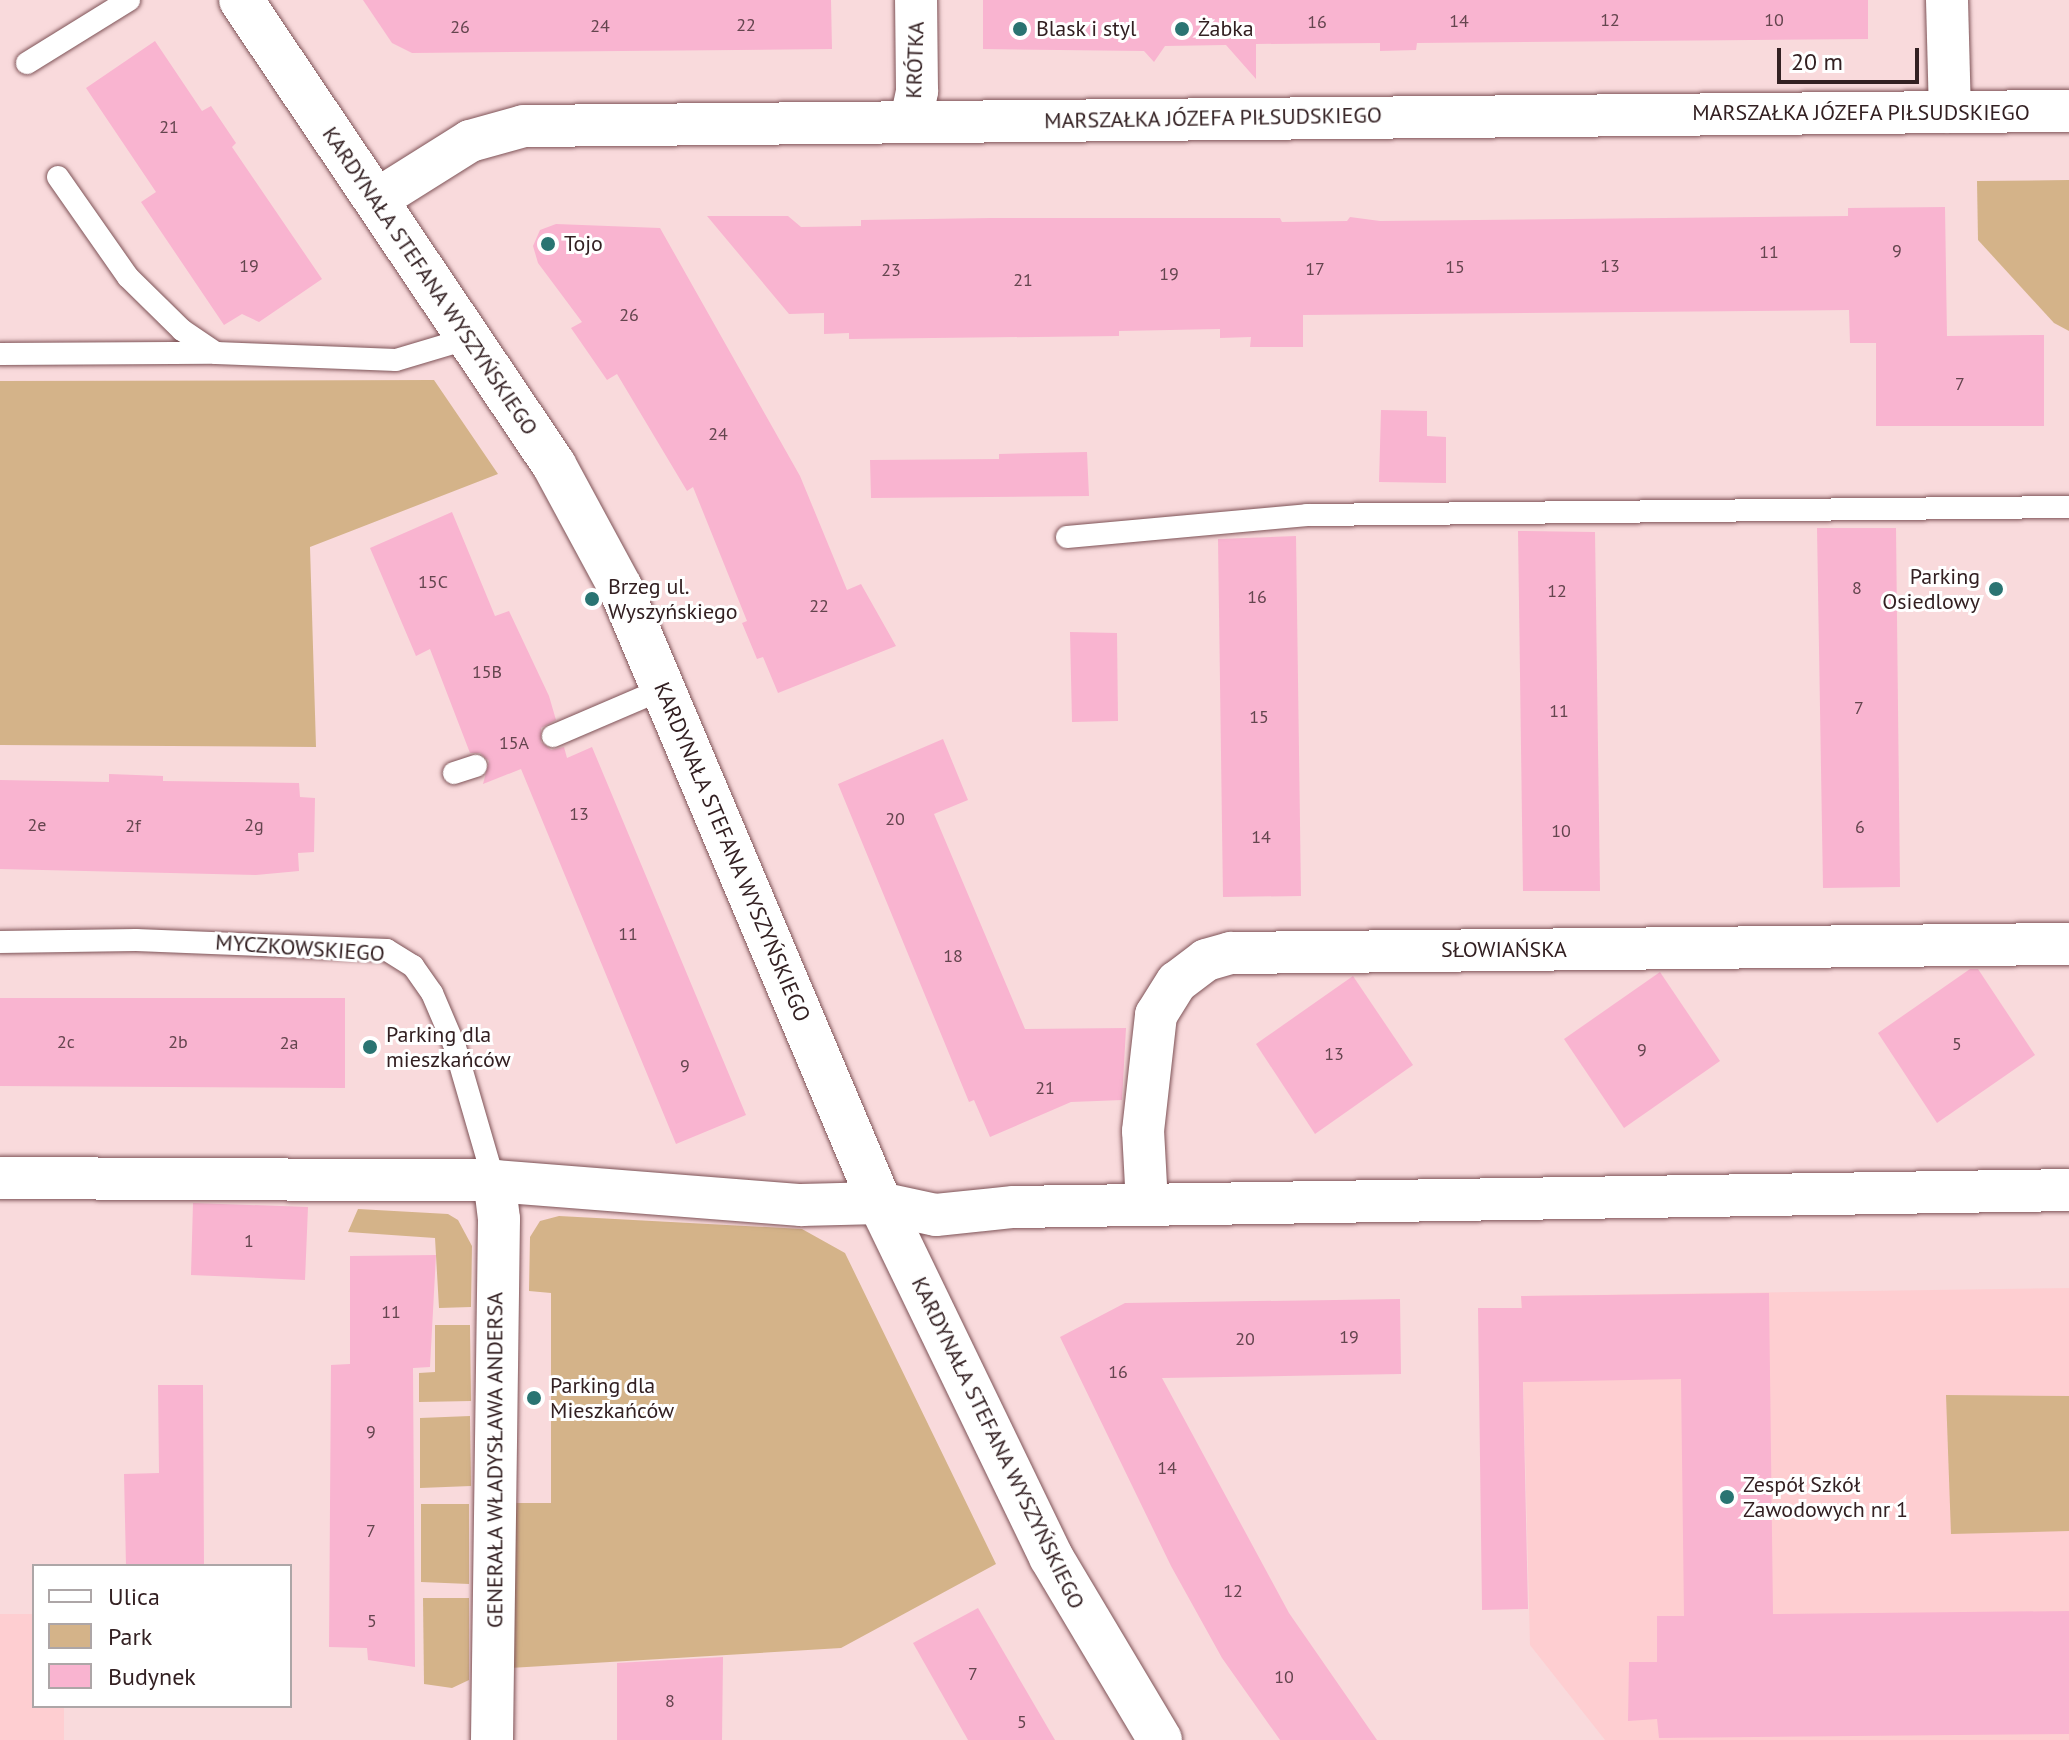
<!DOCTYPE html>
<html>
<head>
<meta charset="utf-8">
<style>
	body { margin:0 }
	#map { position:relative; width:2069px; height:1740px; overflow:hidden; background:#f9dadc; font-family:"PT Sans",sans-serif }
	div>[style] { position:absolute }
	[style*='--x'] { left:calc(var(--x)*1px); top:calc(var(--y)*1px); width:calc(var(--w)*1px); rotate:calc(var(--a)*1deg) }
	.built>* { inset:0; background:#feced1 }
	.green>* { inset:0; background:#d4b389 }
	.building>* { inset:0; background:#f9b4d0 }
	.roads { filter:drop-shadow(0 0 2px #7e5357) drop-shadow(0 0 2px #7e5357) }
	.lane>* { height:22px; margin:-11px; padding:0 11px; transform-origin:11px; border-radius:11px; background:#fff }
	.street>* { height:42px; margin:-21px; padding:0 21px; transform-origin:21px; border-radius:21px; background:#fff }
	.secondary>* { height:44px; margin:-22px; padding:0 22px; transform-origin:22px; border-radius:22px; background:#fff }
	.dots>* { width:22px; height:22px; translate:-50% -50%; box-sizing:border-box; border:4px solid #fff; border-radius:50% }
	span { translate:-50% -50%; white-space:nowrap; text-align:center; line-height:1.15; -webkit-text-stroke:6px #fff; paint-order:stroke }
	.number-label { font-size:18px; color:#64454e }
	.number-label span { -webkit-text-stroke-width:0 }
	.poi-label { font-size:22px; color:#332022 }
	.left { translate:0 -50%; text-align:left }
	.right { translate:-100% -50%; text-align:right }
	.street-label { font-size:22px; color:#332022 }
	.legend { position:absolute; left:32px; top:1564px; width:260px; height:144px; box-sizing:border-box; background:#fff; border:2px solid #ada6a7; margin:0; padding:10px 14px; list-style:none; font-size:24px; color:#332022 }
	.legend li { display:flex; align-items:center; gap:16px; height:40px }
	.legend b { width:40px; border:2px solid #ada6a7 }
	.scale { position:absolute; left:1777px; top:48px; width:142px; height:36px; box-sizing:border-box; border:4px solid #332022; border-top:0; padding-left:10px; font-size:24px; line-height:28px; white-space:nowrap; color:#332022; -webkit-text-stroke:6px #fff; paint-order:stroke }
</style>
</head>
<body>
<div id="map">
	<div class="built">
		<div style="clip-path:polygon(2069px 1288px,2069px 1740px,1605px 1740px,1530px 1645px,1521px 1296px)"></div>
		<div style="clip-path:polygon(0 1614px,34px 1614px,34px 1706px,64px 1706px,64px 1740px,0 1740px)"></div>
	</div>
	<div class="green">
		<div style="clip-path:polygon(2069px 180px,2069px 331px,2054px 323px,1978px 240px,1977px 181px)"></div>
		<div style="clip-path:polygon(434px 380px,498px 474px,310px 547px,316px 747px,0 745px,0 381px)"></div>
		<div style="clip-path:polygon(358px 1209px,448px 1214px,458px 1220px,472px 1246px,471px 1307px,439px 1308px,435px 1238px,348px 1232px)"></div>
		<div style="clip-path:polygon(559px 1216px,802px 1229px,845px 1253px,996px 1564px,841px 1648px,510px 1668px,515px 1503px,551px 1503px,551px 1293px,529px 1291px,530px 1237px,540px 1221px)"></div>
		<div style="clip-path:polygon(435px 1325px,470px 1325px,471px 1401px,419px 1402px,419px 1373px,435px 1372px)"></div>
		<div style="clip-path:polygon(1946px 1395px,2069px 1396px,2069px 1531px,1951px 1534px)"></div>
		<div style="clip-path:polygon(470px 1416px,471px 1486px,420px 1488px,420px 1418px)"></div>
		<div style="clip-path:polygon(421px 1504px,469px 1504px,469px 1584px,421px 1582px)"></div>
		<div style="clip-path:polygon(423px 1598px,469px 1598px,469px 1680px,452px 1688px,424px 1684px)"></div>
	</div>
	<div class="building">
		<div style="clip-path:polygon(363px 0,831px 0,832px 49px,412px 53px,392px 43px)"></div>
		<div style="clip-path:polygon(983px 0,1868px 0,1868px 39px,1417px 43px,1416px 50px,1380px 51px,1380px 43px,1256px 44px,1256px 79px,1226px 45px,1165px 46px,1154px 62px,1144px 51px,983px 49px)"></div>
		<div style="clip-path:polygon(155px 41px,202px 111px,211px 106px,236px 143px,232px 147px,322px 279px,259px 322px,242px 314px,224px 325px,141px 202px,156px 192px,86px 88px)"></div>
		<div style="clip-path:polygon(1945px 207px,1947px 336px,2044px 335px,2044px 426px,1876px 426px,1876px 343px,1850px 343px,1849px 310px,1303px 315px,1303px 347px,1250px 347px,1251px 337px,1220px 338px,1220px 329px,1119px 331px,1119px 336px,849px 339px,849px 333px,824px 334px,824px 313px,789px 314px,707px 216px,788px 216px,801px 227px,861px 226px,861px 220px,991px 218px,1280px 218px,1282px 222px,1347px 221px,1350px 217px,1380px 221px,1848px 216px,1848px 208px)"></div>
		<div style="clip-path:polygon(556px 224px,660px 228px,800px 476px,847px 590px,861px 584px,896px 646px,778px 693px,763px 657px,757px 659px,742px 623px,747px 621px,693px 487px,687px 491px,617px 374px,607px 380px,571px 328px,582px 322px,538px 263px,533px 246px,540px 230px)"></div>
		<div style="clip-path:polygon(1381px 410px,1427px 411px,1427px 436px,1446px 437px,1446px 483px,1379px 482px)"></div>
		<div style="clip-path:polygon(1087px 452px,1089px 496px,871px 498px,870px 460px,999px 459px,999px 454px)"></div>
		<div style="clip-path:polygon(452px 512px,495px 616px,509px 611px,549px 696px,556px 720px,541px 728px,541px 742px,551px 750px,564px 747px,567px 758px,592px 747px,746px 1115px,676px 1144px,521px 769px,483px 784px,489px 761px,480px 753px,470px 753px,430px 649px,416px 656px,370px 548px)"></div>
		<div style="clip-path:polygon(1817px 528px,1896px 528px,1900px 887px,1823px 888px)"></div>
		<div style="clip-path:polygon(1518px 531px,1595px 532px,1600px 891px,1523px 891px)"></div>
		<div style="clip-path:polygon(1296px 536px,1301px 896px,1223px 897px,1218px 539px)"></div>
		<div style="clip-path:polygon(1070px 632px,1117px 633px,1118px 721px,1072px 722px)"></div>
		<div style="clip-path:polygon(943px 739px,968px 800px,934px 814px,1025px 1029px,1126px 1028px,1122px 1100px,1071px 1102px,990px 1137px,974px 1100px,969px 1102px,838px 784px)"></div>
		<div style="clip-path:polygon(109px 774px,163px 776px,163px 781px,299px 783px,300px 797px,315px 798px,314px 852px,298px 853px,299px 871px,256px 875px,0 869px,0 780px,109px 782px)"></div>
		<div style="clip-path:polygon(1970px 969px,1978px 969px,2035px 1055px,1937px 1123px,1878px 1033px)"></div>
		<div style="clip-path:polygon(1660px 972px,1720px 1061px,1624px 1128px,1564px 1039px)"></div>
		<div style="clip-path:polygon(1353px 976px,1413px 1065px,1315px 1134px,1256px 1044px)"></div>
		<div style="clip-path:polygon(0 998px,345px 998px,345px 1088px,0 1086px)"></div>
		<div style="clip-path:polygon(193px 1203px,308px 1207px,305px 1280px,191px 1275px)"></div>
		<div style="clip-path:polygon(436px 1255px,430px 1367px,413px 1368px,415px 1667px,368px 1660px,367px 1648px,329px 1647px,331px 1365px,350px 1364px,350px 1256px)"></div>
		<div style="clip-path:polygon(1769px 1293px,1773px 1614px,2069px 1611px,2069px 1734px,1659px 1738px,1657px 1719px,1628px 1721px,1629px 1662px,1657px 1662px,1657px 1616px,1684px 1616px,1681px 1379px,1523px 1382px,1528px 1609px,1482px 1610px,1478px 1308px,1522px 1308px,1521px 1296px)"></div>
		<div style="clip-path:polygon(1400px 1299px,1401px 1374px,1162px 1378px,1289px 1613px,1377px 1740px,1280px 1740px,1222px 1658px,1171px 1566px,1060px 1337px,1125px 1303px)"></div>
		<div style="clip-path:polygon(158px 1385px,203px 1385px,204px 1566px,126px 1566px,124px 1474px,159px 1473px)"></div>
		<div style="clip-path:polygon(978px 1608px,1055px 1740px,968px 1740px,913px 1643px)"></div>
		<div style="clip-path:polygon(723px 1657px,722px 1740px,617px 1740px,617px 1663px)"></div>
	</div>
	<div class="roads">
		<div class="lane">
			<div style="--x:27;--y:63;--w:120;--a:-31.7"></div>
			<div style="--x:58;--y:177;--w:122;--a:55"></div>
			<div style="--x:128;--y:277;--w:76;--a:44.5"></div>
			<div style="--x:182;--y:330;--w:41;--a:34.1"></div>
			<div style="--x:0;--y:354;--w:216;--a:-0.3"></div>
			<div style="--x:216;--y:353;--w:180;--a:2.2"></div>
			<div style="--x:396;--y:360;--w:77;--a:-16.6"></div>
			<div style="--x:1067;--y:537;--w:241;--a:-5.2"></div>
			<div style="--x:1307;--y:515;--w:762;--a:-0.6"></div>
			<div style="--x:553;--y:736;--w:122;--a:-23.2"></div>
			<div style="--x:454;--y:773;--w:23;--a:-18"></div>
			<div style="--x:0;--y:942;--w:136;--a:-0.8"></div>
			<div style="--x:136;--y:940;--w:251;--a:2.3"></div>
			<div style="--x:387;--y:950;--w:31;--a:32"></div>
			<div style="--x:413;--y:966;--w:33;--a:55"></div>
			<div style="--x:432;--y:993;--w:59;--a:66.9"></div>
			<div style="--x:455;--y:1047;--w:140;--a:73.8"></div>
		</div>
		<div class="street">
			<div style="--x:1947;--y:0;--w:112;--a:88.5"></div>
			<div style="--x:911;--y:120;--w:30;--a:-78"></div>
			<div style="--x:917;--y:91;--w:91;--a:-90.6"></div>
			<div style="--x:376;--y:200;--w:111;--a:-32.1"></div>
			<div style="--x:470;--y:141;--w:56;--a:-15.5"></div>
			<div style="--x:524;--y:126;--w:1545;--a:-0.56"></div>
			<div style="--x:0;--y:1178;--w:494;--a:0.3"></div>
			<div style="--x:494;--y:1181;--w:308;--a:4.5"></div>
			<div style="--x:801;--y:1205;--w:79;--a:-1.5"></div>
			<div style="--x:880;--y:1203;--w:57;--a:12.1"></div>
			<div style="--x:936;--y:1215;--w:78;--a:-5.9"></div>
			<div style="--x:1014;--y:1207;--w:1055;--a:-0.92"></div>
			<div style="--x:1147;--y:1204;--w:73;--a:-93.1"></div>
			<div style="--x:1143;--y:1131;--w:117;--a:-83.6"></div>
			<div style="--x:1156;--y:1015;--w:39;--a:-58"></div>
			<div style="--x:1177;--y:982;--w:36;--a:-37"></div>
			<div style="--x:1206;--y:960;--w:26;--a:-16"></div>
			<div style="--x:1231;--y:953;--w:838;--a:-0.62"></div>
			<div style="--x:492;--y:1740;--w:521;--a:-89.23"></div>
			<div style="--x:499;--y:1219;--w:38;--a:-97"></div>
		</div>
		<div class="secondary">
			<div style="--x:241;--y:0;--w:561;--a:56.05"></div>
			<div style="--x:554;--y:465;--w:139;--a:61.6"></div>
			<div style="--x:620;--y:587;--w:669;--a:67.12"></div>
			<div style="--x:880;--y:1203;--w:393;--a:64.2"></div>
			<div style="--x:1051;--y:1557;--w:213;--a:59.2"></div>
		</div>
	</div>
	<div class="dots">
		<div style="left:1020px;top:29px;background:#2a7472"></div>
		<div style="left:1182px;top:29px;background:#2a7472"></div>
		<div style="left:548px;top:244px;background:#2a7472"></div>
		<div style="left:1996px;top:589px;background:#2a7472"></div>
		<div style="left:592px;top:599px;background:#2a7472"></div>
		<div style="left:370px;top:1047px;background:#2a7472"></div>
		<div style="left:534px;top:1398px;background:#2a7472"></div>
		<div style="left:1727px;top:1497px;background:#2a7472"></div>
	</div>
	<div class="number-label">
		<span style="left:1610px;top:20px">12</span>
		<span style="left:1774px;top:20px">10</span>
		<span style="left:1459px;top:21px">14</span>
		<span style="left:1317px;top:22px">16</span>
		<span style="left:746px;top:25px">22</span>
		<span style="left:600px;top:26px">24</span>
		<span style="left:460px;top:27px">26</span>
		<span style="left:169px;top:127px">21</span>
		<span style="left:1897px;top:251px">9</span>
		<span style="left:1769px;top:252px">11</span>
		<span style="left:249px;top:266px">19</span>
		<span style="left:1610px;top:266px">13</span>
		<span style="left:1455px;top:267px">15</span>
		<span style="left:1315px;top:269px">17</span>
		<span style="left:891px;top:270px">23</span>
		<span style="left:1169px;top:274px">19</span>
		<span style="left:1023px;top:280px">21</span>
		<span style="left:629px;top:315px">26</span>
		<span style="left:1960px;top:384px">7</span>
		<span style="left:718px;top:434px">24</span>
		<span style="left:433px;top:582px">15C</span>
		<span style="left:1857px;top:588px">8</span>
		<span style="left:1557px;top:591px">12</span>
		<span style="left:1257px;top:597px">16</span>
		<span style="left:819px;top:606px">22</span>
		<span style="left:487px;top:672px">15B</span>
		<span style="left:1859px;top:708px">7</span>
		<span style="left:1559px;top:711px">11</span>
		<span style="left:1259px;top:717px">15</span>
		<span style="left:514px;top:743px">15A</span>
		<span style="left:579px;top:814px">13</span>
		<span style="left:895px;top:819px">20</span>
		<span style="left:37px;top:825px">2e</span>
		<span style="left:254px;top:825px">2g</span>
		<span style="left:133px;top:826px">2f</span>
		<span style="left:1860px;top:827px">6</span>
		<span style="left:1561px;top:831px">10</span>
		<span style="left:1261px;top:837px">14</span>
		<span style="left:628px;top:934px">11</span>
		<span style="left:953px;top:956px">18</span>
		<span style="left:66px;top:1042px">2c</span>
		<span style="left:178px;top:1042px">2b</span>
		<span style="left:289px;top:1043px">2a</span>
		<span style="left:1957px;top:1044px">5</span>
		<span style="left:1642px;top:1050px">9</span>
		<span style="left:1334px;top:1054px">13</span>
		<span style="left:685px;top:1066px">9</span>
		<span style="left:1045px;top:1088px">21</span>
		<span style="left:249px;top:1241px">1</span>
		<span style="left:391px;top:1312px">11</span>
		<span style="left:1349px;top:1337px">19</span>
		<span style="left:1245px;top:1339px">20</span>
		<span style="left:1118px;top:1372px">16</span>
		<span style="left:371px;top:1432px">9</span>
		<span style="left:1167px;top:1468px">14</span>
		<span style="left:371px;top:1531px">7</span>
		<span style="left:1233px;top:1591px">12</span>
		<span style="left:372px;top:1621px">5</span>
		<span style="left:973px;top:1674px">7</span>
		<span style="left:1284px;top:1677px">10</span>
		<span style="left:670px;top:1701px">8</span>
		<span style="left:1022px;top:1722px">5</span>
	</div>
	<div class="poi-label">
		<span class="left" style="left:1036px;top:29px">Blask i styl</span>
		<span class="left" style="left:1198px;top:29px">Żabka</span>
		<span class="left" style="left:564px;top:244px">Tojo</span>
		<span class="right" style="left:1980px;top:589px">Parking<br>Osiedlowy</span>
		<span class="left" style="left:608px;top:599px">Brzeg ul.<br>Wyszyńskiego</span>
		<span class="left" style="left:386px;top:1047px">Parking dla<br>mieszkańców</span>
		<span class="left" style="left:550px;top:1398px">Parking dla<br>Mieszkańców</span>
		<span class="left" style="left:1743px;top:1497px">Zespół Szkół<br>Zawodowych nr 1</span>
	</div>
	<div class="street-label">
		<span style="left:915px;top:60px;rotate:-88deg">KRÓTKA</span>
		<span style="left:1861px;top:113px">MARSZAŁKA JÓZEFA PIŁSUDSKIEGO</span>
		<span style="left:1213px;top:118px;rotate:-1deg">MARSZAŁKA JÓZEFA PIŁSUDSKIEGO</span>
		<span style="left:430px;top:281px;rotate:56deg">KARDYNAŁA STEFANA WYSZYŃSKIEGO</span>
		<span style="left:732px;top:852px;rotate:67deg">KARDYNAŁA STEFANA WYSZYŃSKIEGO</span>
		<span style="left:300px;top:948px;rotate:4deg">MYCZKOWSKIEGO</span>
		<span style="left:1504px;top:950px">SŁOWIAŃSKA</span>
		<span style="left:998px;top:1443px;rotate:64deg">KARDYNAŁA STEFANA WYSZYŃSKIEGO</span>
		<span style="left:495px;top:1460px;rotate:-90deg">GENERAŁA WŁADYSŁAWA ANDERSA</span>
	</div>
	<ul class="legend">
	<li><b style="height:10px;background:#fff"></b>Ulica</li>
	<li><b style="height:22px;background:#d4b389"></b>Park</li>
	<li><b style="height:22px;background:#f9b4d0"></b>Budynek</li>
	</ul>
	<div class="scale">20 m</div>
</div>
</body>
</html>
